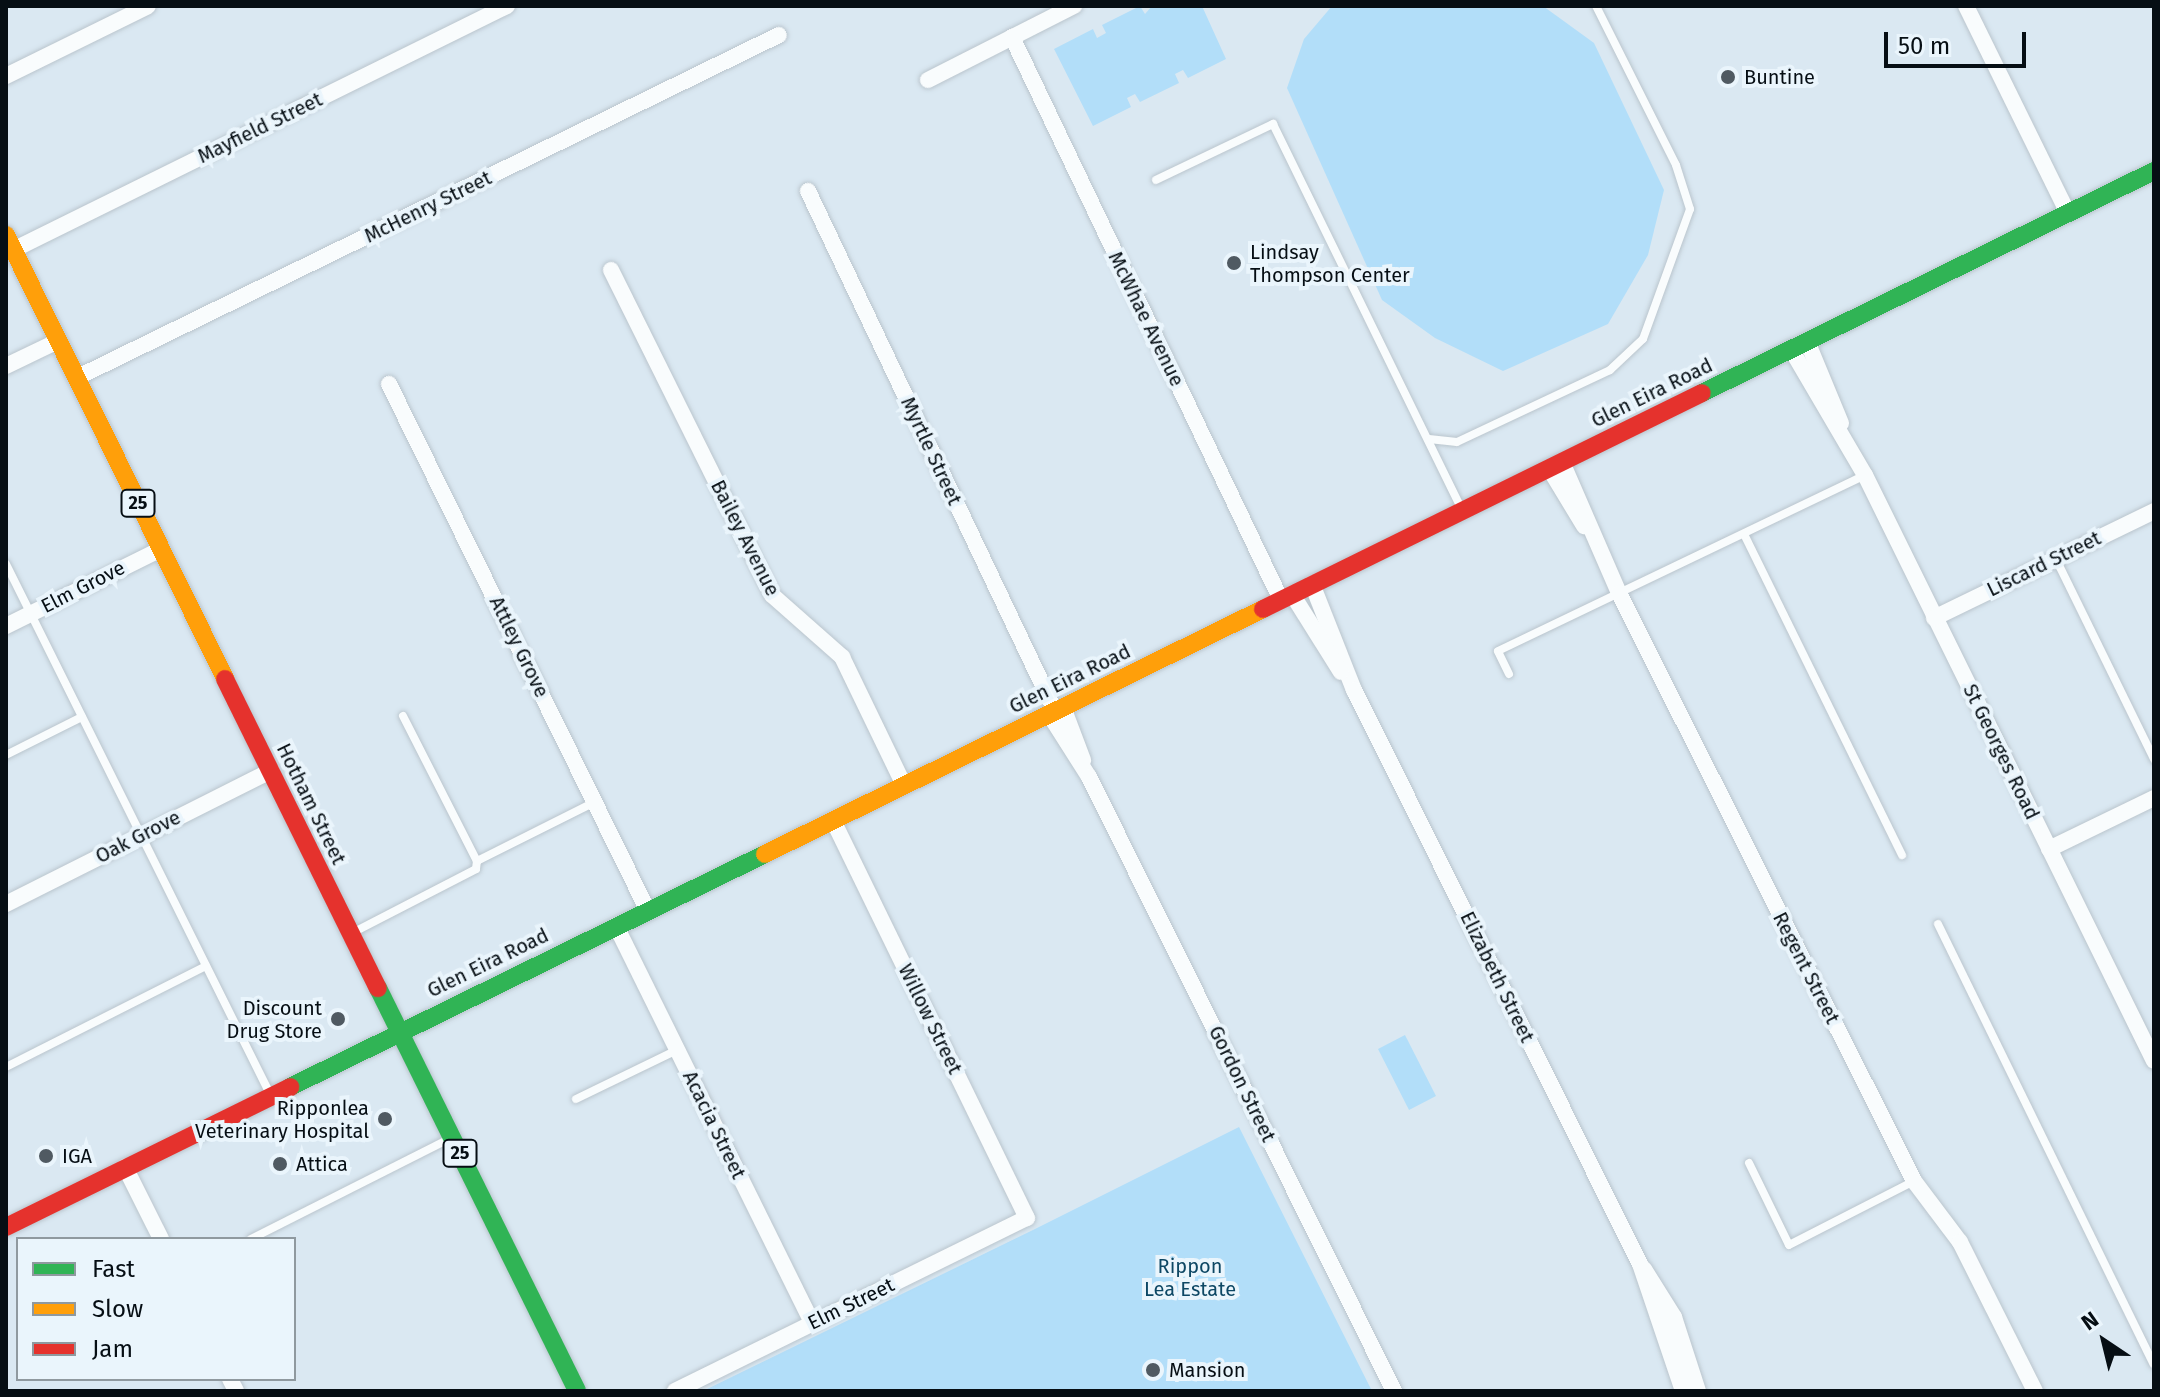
<!DOCTYPE html>
<html>
<head>
<meta charset="utf-8">
<style>
	body { margin:0 }
	#map { position:relative; width:2160px; height:1397px; overflow:hidden; background:#dae8f2; font-family:"Fira Sans",sans-serif }
	div>[style] { position:absolute }
	[style*='--x'] { left:calc(var(--x)*1px); top:calc(var(--y)*1px); width:calc(var(--w)*1px); rotate:calc(var(--a)*1deg) }
	.green>* { inset:0; background:#b2def9 }
	.roads { filter:drop-shadow(0 0 2px #bac5cd) drop-shadow(0 0 2px #bac5cd) }
	.lane>* { height:8px; margin:-4px; padding:0 4px; transform-origin:4px; border-radius:4px; background:#f9fcfd }
	.street>* { height:16px; margin:-8px; padding:0 8px; transform-origin:8px; border-radius:8px; background:#f9fcfd }
	.fast>* { height:18px; margin:-9px; padding:0 9px; transform-origin:9px; border-radius:9px; background:#30b455 }
	.slow>* { height:18px; margin:-9px; padding:0 9px; transform-origin:9px; border-radius:9px; background:#ff9f0a }
	.jam>* { height:18px; margin:-9px; padding:0 9px; transform-origin:9px; border-radius:9px; background:#e5322d }
	.dots>* { width:22px; height:22px; translate:-50% -50%; box-sizing:border-box; border:4px solid #eaf5fc; border-radius:50% }
	span { translate:-50% -50%; white-space:nowrap; text-align:center; line-height:1.15; -webkit-text-stroke:8px #eaf5fc; paint-order:stroke }
	.shield-label span { padding:2px 6px; background:#eaf5fc; border:2px solid; border-radius:6px; -webkit-text-stroke-width:0 }
	.shield-label { font-size:18px; color:#060e14; font-weight:700 }
	.poi-label { font-size:20px; color:#060e14 }
	.left { translate:0 -50%; text-align:left }
	.right { translate:-100% -50%; text-align:right }
	.street-label { font-size:20px; color:#060e14 }
	.park-label { font-size:20px; color:#0d4764 }
	.frame { position:absolute; inset:0; border:8px solid #060e14; pointer-events:none }
	.legend { position:absolute; left:16px; top:1237px; width:280px; height:144px; box-sizing:border-box; background:#eaf5fc; border:2px solid #8f999f; margin:0; padding:10px 14px; list-style:none; font-size:24px; color:#060e14 }
	.legend li { display:flex; align-items:center; gap:16px; height:40px }
	.legend b { width:40px; border:2px solid #8f999f }
	.north { position:absolute; left:2064px; top:1301px; width:80px; height:80px; -webkit-text-stroke:6px #eaf5fc; paint-order:stroke; rotate:325deg; font-size:22px; font-weight:700; line-height:32px; text-align:center; color:#060e14 }
	.north::after { content:''; display:block; margin:auto; width:28px; height:36px; background:#060e14; clip-path:polygon(50% 0,100% 100%,50% 72%,0 100%) }
	.scale { position:absolute; left:1884px; top:32px; width:142px; height:36px; box-sizing:border-box; border:4px solid #060e14; border-top:0; padding-left:10px; font-size:24px; line-height:28px; white-space:nowrap; color:#060e14; -webkit-text-stroke:6px #eaf5fc; paint-order:stroke }
</style>
</head>
<body>
<div id="map">
	<div class="green">
		<div style="clip-path:polygon(1140px 6px,1145px 14px,1152px 6px,1202px 6px,1226px 59px,1188px 78px,1183px 70px,1175px 74px,1179px 83px,1140px 102px,1135px 94px,1127px 98px,1131px 107px,1093px 126px,1054px 49px,1093px 29px,1097px 38px,1106px 33px,1102px 25px)"></div>
		<div style="clip-path:polygon(1332px 6px,1543px 6px,1594px 43px,1664px 190px,1648px 255px,1608px 324px,1503px 371px,1435px 338px,1382px 300px,1287px 88px,1304px 39px)"></div>
		<div style="clip-path:polygon(1405px 1035px,1436px 1096px,1409px 1110px,1378px 1049px)"></div>
		<div style="clip-path:polygon(1239px 1127px,1372px 1391px,703px 1391px,1033px 1230px)"></div>
	</div>
	<div class="roads">
		<div class="lane">
			<div style="--x:1156;--y:180;--w:130;--a:-25.6"></div>
			<div style="--x:1273;--y:124;--w:430;--a:63.9"></div>
			<div style="--x:1429;--y:439;--w:28;--a:6"></div>
			<div style="--x:1457;--y:442;--w:169;--a:-25.2"></div>
			<div style="--x:1610;--y:370;--w:45;--a:-43.2"></div>
			<div style="--x:1643;--y:339;--w:138;--a:-70.1"></div>
			<div style="--x:1690;--y:209;--w:46;--a:-107.7"></div>
			<div style="--x:1676;--y:165;--w:178;--a:-116.7"></div>
			<div style="--x:1744;--y:534;--w:358;--a:63.8"></div>
			<div style="--x:2056;--y:559;--w:223;--a:63.9"></div>
			<div style="--x:6;--y:564;--w:592;--a:63.52"></div>
			<div style="--x:1509;--y:674;--w:25;--a:-116"></div>
			<div style="--x:1498;--y:651;--w:407;--a:-25.6"></div>
			<div style="--x:403;--y:716;--w:163;--a:63"></div>
			<div style="--x:477;--y:861;--w:132;--a:-26.6"></div>
			<div style="--x:6;--y:755;--w:85;--a:-26.6"></div>
			<div style="--x:1938;--y:924;--w:490;--a:63.9"></div>
			<div style="--x:356;--y:931;--w:135;--a:-27.3"></div>
			<div style="--x:476;--y:869;--w:8;--a:-83"></div>
			<div style="--x:6;--y:1067;--w:224;--a:-26.8"></div>
			<div style="--x:576;--y:1099;--w:112;--a:-25.9"></div>
			<div style="--x:1749;--y:1163;--w:91;--a:64"></div>
			<div style="--x:1789;--y:1245;--w:140;--a:-27.1"></div>
			<div style="--x:251;--y:1239;--w:220;--a:-26.8"></div>
		</div>
		<div class="street">
			<div style="--x:1966;--y:6;--w:231;--a:63.8"></div>
			<div style="--x:1012;--y:37;--w:624;--a:64.46"></div>
			<div style="--x:6;--y:76;--w:158;--a:-26.2"></div>
			<div style="--x:928;--y:80;--w:164;--a:-26.9"></div>
			<div style="--x:808;--y:191;--w:576;--a:64.59"></div>
			<div style="--x:13;--y:250;--w:551;--a:-26.29"></div>
			<div style="--x:611;--y:270;--w:363;--a:63.6"></div>
			<div style="--x:772;--y:595;--w:94;--a:41.5"></div>
			<div style="--x:842;--y:657;--w:142;--a:64.2"></div>
			<div style="--x:1807;--y:341;--w:89;--a:67.5"></div>
			<div style="--x:1791;--y:349;--w:146;--a:59.6"></div>
			<div style="--x:1865;--y:475;--w:653;--a:63.75"></div>
			<div style="--x:6;--y:366;--w:58;--a:-25.7"></div>
			<div style="--x:76;--y:378;--w:782;--a:-26.01"></div>
			<div style="--x:389;--y:384;--w:587;--a:63.83"></div>
			<div style="--x:1562;--y:462;--w:143;--a:66.5"></div>
			<div style="--x:1619;--y:593;--w:658;--a:63.36"></div>
			<div style="--x:1914;--y:1181;--w:76;--a:53"></div>
			<div style="--x:1960;--y:1242;--w:167;--a:63.3"></div>
			<div style="--x:1549;--y:468;--w:68;--a:58.9"></div>
			<div style="--x:1312;--y:584;--w:114;--a:68.4"></div>
			<div style="--x:1354;--y:690;--w:641;--a:63.51"></div>
			<div style="--x:1640;--y:1264;--w:134;--a:71.3"></div>
			<div style="--x:1292;--y:594;--w:92;--a:57.9"></div>
			<div style="--x:1934;--y:618;--w:245;--a:-25.9"></div>
			<div style="--x:6;--y:626;--w:173;--a:-26.4"></div>
			<div style="--x:1063;--y:707;--w:57;--a:69.3"></div>
			<div style="--x:1049;--y:714;--w:75;--a:57.6"></div>
			<div style="--x:1089;--y:777;--w:686;--a:63.58"></div>
			<div style="--x:2049;--y:849;--w:117;--a:-25.9"></div>
			<div style="--x:6;--y:904;--w:297;--a:-26.7"></div>
			<div style="--x:616;--y:926;--w:443;--a:63.7"></div>
			<div style="--x:125;--y:1167;--w:80;--a:63.4"></div>
			<div style="--x:1644;--y:1269;--w:57;--a:58"></div>
			<div style="--x:1674;--y:1317;--w:78;--a:72"></div>
			<div style="--x:230;--y:1379;--w:13;--a:63"></div>
			<div style="--x:675;--y:1391;--w:392;--a:-26.2"></div>
			<div style="--x:1027;--y:1218;--w:443;--a:-116"></div>
		</div>
		<div class="fast">
			<div style="--x:1702;--y:393;--w:504;--a:-26.16"></div>
			<div style="--x:378;--y:988;--w:449;--a:63.7"></div>
			<div style="--x:290;--y:1087;--w:529;--a:-26.13"></div>
		</div>
		<div class="slow">
			<div style="--x:6;--y:235;--w:495;--a:63.7"></div>
			<div style="--x:765;--y:854;--w:555;--a:-26.2"></div>
		</div>
		<div class="jam">
			<div style="--x:1263;--y:609;--w:489;--a:-26.2"></div>
			<div style="--x:225;--y:679;--w:345;--a:63.7"></div>
			<div style="--x:6;--y:1227;--w:317;--a:-26.2"></div>
		</div>
	</div>
	<div class="dots">
		<div style="left:1728px;top:77px;background:#505a62"></div>
		<div style="left:1234px;top:263px;background:#505a62"></div>
		<div style="left:338px;top:1019px;background:#505a62"></div>
		<div style="left:385px;top:1119px;background:#505a62"></div>
		<div style="left:46px;top:1156px;background:#505a62"></div>
		<div style="left:280px;top:1164px;background:#505a62"></div>
		<div style="left:1153px;top:1370px;background:#505a62"></div>
	</div>
	<div class="shield-label">
		<span style="left:138px;top:503px">25</span>
		<span style="left:460px;top:1153px">25</span>
	</div>
	<div class="poi-label">
		<span class="left" style="left:1744px;top:77px">Buntine</span>
		<span class="left" style="left:1250px;top:264px">Lindsay<br>Thompson Center</span>
		<span class="right" style="left:322px;top:1020px">Discount<br>Drug Store</span>
		<span class="right" style="left:369px;top:1120px">Ripponlea<br>Veterinary Hospital</span>
		<span class="left" style="left:62px;top:1156px">IGA</span>
		<span class="left" style="left:296px;top:1164px">Attica</span>
		<span class="left" style="left:1169px;top:1370px">Mansion</span>
	</div>
	<div class="street-label">
		<span style="left:260px;top:128px;rotate:-26deg">Mayfield Street</span>
		<span style="left:428px;top:207px;rotate:-26deg">McHenry Street</span>
		<span style="left:1146px;top:319px;rotate:64deg">McWhae Avenue</span>
		<span style="left:1652px;top:393px;rotate:-26deg">Glen Eira Road</span>
		<span style="left:931px;top:451px;rotate:65deg">Myrtle Street</span>
		<span style="left:745px;top:538px;rotate:63deg">Bailey Avenue</span>
		<span style="left:2044px;top:564px;rotate:-26deg">Liscard Street</span>
		<span style="left:83px;top:587px;rotate:-27deg">Elm Grove</span>
		<span style="left:519px;top:647px;rotate:64deg">Attley Grove</span>
		<span style="left:1070px;top:679px;rotate:-26deg">Glen Eira Road</span>
		<span style="left:2001px;top:752px;rotate:64deg">St Georges Road</span>
		<span style="left:311px;top:804px;rotate:64deg">Hotham Street</span>
		<span style="left:138px;top:837px;rotate:-27deg">Oak Grove</span>
		<span style="left:488px;top:963px;rotate:-26deg">Glen Eira Road</span>
		<span style="left:1806px;top:968px;rotate:63deg">Regent Street</span>
		<span style="left:1497px;top:977px;rotate:64deg">Elizabeth Street</span>
		<span style="left:930px;top:1019px;rotate:64deg">Willow Street</span>
		<span style="left:1242px;top:1084px;rotate:64deg">Gordon Street</span>
		<span style="left:714px;top:1125px;rotate:64deg">Acacia Street</span>
		<span style="left:851px;top:1304px;rotate:-26deg">Elm Street</span>
	</div>
	<div class="park-label">
		<span style="left:1190px;top:1278px">Rippon<br>Lea Estate</span>
	</div>
	<div class="frame"></div>
	<ul class="legend">
	<li><b style="height:10px;background:#30b455"></b>Fast</li>
	<li><b style="height:10px;background:#ff9f0a"></b>Slow</li>
	<li><b style="height:10px;background:#e5322d"></b>Jam</li>
	</ul>
	<div class="north">N</div>
	<div class="scale">50 m</div>
</div>
</body>
</html>
